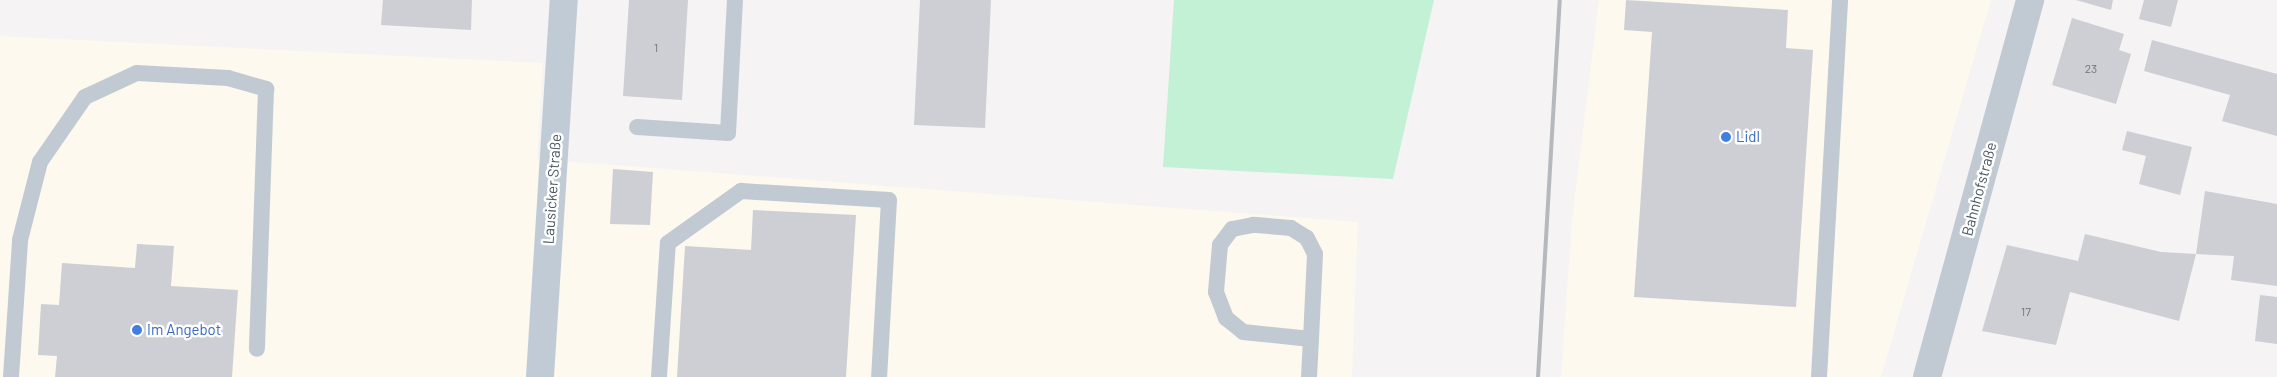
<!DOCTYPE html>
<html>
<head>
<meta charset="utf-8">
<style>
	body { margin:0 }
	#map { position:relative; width:2277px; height:377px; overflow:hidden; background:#f5f3f3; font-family:Barlow,sans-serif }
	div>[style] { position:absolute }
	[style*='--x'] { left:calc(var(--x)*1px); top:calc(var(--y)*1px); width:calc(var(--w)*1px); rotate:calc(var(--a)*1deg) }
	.commercial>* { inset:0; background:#fdf9ef }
	.green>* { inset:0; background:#c3f1d5 }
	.building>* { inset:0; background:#cdcfd5 }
	.lane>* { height:16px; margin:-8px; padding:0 8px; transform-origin:8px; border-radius:8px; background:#c1cad2 }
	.street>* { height:28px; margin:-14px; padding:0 14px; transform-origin:14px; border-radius:14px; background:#c1cad2 }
	.secondary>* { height:28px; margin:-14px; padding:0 14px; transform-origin:14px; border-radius:14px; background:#c1cbd6 }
	.rail>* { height:4px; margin:-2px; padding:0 2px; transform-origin:2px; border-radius:2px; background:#b5b8bd }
	.dots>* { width:14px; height:14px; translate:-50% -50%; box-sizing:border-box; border:2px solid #fff; border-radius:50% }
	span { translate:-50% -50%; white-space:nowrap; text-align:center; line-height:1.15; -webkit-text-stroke:5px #fff; paint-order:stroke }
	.number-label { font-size:12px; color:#6b747e }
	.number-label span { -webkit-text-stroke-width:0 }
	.shop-label { font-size:15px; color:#366cbe }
	.left { translate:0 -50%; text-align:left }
	.street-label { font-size:15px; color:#4a5661 }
</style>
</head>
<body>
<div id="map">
	<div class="commercial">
		<div style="clip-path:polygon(1599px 0,1991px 0,1881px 377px,1561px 377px,1572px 220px)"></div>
		<div style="clip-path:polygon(0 36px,543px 63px,537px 159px,1358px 222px,1352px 377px,0 377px)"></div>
	</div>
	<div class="green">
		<div style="clip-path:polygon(1174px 0,1434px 0,1393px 179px,1163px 167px)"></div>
	</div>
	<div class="building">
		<div style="clip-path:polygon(383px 0,472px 0,471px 30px,381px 25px)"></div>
		<div style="clip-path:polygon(629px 0,688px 0,682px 100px,623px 96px)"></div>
		<div style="clip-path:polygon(920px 0,991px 0,985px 128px,914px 125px)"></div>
		<div style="clip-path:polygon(1626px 0,1788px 10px,1786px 48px,1813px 50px,1796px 307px,1634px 297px,1652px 32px,1624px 30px)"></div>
		<div style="clip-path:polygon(2076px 0,2113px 0,2111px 10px)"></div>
		<div style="clip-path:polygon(2144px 0,2178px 0,2171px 27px,2139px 19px)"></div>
		<div style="clip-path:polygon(2072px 18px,2124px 34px,2119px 50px,2131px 54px,2116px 104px,2052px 85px)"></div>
		<div style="clip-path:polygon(2152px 40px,2277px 74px,2277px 136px,2222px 121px,2230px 95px,2144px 71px)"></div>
		<div style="clip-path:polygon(2127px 131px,2192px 147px,2180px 195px,2139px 184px,2146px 156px,2122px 150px)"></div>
		<div style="clip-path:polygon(613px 169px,653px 172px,650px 225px,610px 224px)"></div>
		<div style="clip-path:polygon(2205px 191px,2277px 204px,2277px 286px,2231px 280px,2234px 256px,2196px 254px)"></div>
		<div style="clip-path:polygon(753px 210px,856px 215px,846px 377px,677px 377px,685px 246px,751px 250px)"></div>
		<div style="clip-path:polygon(2085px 234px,2161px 252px,2196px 254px,2179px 321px,2070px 292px,2056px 345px,1982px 331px,2007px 245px,2078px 261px)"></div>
		<div style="clip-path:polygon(137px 244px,174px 246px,171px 286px,238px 290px,232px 377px,55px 377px,57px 356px,38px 355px,41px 304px,59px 305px,62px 263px,135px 268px)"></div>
		<div style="clip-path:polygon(2260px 295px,2277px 297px,2277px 344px,2255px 341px)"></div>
	</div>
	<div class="lane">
		<div style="--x:637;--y:127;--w:91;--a:3.8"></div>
		<div style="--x:728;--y:133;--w:133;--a:-87"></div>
		<div style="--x:11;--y:377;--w:137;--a:-86.2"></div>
		<div style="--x:20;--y:240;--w:81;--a:-75.6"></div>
		<div style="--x:40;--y:162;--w:79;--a:-55.3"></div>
		<div style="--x:85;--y:97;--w:57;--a:-24.8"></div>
		<div style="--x:137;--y:73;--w:91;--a:3.1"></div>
		<div style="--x:228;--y:78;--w:40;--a:16"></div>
		<div style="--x:266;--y:89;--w:260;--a:92"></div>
		<div style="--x:659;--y:377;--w:134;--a:-86.2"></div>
		<div style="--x:668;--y:243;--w:90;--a:-35.5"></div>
		<div style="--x:741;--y:191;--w:148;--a:3.5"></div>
		<div style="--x:889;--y:200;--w:177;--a:93.2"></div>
		<div style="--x:1309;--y:377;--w:38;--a:-87"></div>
		<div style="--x:1311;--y:339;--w:85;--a:-87.3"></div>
		<div style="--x:1315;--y:254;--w:18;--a:-117"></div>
		<div style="--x:1307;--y:238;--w:19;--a:-148"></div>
		<div style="--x:1291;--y:228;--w:38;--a:-175"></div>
		<div style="--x:1253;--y:225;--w:21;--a:169"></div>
		<div style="--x:1232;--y:229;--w:20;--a:127"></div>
		<div style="--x:1220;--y:245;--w:47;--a:94.9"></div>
		<div style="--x:1216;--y:292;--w:28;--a:69"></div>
		<div style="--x:1226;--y:318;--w:22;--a:39"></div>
		<div style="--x:1243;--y:332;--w:68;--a:5.9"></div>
		<div style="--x:1819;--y:377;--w:378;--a:-86.8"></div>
	</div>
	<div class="street">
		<div style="--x:1927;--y:377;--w:391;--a:-74.7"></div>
	</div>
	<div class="secondary">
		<div style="--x:540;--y:377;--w:378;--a:-86.4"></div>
	</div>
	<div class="rail">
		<div style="--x:1538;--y:377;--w:378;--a:-86.7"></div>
	</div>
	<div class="dots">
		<div style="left:1726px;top:137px;background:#3f7fe0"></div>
		<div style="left:137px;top:330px;background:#3f7fe0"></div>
	</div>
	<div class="number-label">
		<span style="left:656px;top:48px">1</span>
		<span style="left:2091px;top:69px">23</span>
		<span style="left:2026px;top:312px">17</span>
	</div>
	<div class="shop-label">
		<span class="left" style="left:1736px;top:137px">Lidl</span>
		<span class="left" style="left:147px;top:330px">Im Angebot</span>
	</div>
	<div class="street-label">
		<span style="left:552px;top:189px;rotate:-86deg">Lausicker Straße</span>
		<span style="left:1979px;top:189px;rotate:-75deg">Bahnhofstraße</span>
	</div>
</div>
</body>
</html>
